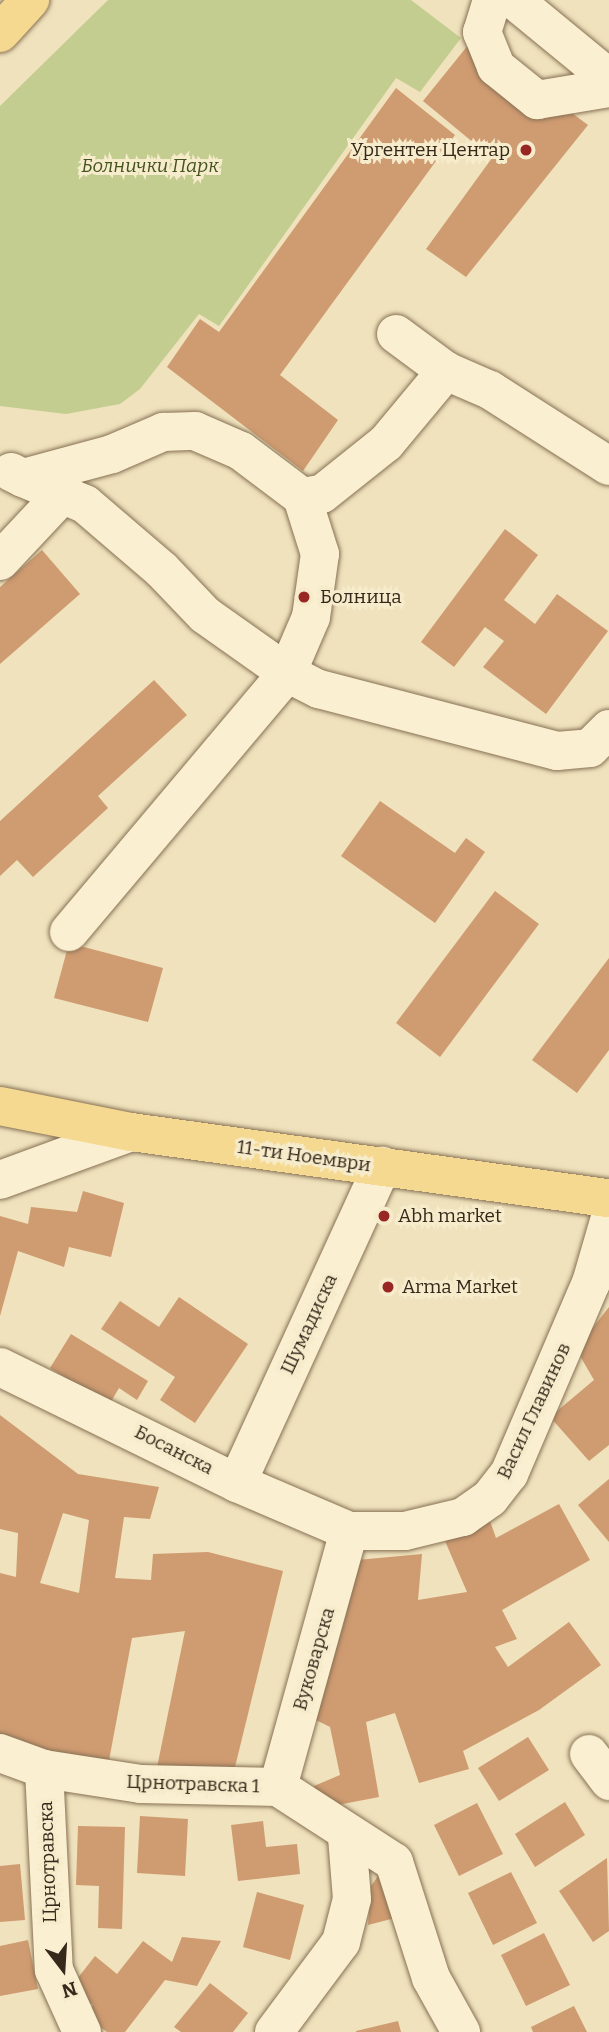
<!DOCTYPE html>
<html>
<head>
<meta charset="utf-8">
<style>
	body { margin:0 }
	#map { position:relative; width:609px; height:2032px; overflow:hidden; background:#efe2bc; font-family:Bitter,serif }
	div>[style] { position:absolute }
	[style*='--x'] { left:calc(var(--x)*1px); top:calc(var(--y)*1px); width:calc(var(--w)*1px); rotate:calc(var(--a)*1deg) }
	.green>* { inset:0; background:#c4cd90 }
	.building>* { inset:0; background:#cf9b71 }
	.roads { filter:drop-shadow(0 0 2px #877155) drop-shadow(0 0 2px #877155) }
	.minor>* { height:38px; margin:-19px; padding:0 19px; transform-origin:19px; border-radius:19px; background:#faefd0 }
	.major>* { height:38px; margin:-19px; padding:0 19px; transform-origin:19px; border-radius:19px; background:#f5d991 }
	.dots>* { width:19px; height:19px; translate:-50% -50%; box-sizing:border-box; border:4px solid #f6eccc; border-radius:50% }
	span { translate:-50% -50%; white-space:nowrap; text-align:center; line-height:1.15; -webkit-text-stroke:6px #f6eccc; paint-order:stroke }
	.poi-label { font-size:19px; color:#36291b }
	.right { translate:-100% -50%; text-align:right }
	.left { translate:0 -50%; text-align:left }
	.park-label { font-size:19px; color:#455320; font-style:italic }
	.street-label { font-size:19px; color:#36291b }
	.north { position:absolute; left:28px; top:1934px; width:70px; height:70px; -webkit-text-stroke:5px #f6eccc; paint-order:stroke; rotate:163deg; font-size:19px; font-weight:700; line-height:28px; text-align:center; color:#36291b }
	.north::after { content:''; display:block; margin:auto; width:24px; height:32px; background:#36291b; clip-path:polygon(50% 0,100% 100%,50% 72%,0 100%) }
</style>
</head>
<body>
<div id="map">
	<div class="green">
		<div style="clip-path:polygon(108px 0,411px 0,461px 38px,420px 92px,396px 78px,219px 326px,199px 314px,140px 389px,120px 404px,66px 414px,0 406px,0 106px)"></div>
	</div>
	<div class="building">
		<div style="clip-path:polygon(473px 39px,588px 125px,466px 277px,426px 249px,492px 158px,423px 101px)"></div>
		<div style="clip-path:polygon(396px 88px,455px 135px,280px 375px,338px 420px,303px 471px,167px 367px,200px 319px,219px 332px)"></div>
		<div style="clip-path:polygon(505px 529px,538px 555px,504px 600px,535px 624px,557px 594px,608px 631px,546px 714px,483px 667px,504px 641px,485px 627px,454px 667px,421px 642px)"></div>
		<div style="clip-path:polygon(42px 550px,80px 594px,0 664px,0 587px)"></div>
		<div style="clip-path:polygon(154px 680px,187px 715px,98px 796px,108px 808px,33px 877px,17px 860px,0 876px,0 821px)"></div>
		<div style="clip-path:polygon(380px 801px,455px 853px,466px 838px,485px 852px,435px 923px,341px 856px)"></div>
		<div style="clip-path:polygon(495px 891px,539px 924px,440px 1057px,396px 1023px)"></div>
		<div style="clip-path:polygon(69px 943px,163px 968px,148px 1022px,54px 998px)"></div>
		<div style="clip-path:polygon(609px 958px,609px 1050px,577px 1093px,532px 1060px)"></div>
		<div style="clip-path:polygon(83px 1191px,124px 1203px,111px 1257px,69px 1247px,64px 1267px,18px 1251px,0 1316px,0 1216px,28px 1224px,31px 1207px,77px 1212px)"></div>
		<div style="clip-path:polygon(179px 1297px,248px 1344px,195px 1423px,160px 1400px,175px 1377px,101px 1329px,120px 1301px,159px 1327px)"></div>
		<div style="clip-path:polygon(609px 1307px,609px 1445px,589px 1461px,550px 1417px,594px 1380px,576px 1349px)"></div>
		<div style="clip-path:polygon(71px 1334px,148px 1381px,137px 1400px,119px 1388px,109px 1405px,50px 1368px)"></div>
		<div style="clip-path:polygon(evenodd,0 1415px,78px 1474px,159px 1487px,150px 1519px,124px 1517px,115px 1578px,151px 1580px,153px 1554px,208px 1552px,283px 1571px,235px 1767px,155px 1777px,185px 1631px,132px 1638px,107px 1771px,0 1738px,0 1573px,16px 1577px,18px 1533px,0 1529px,0 1415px,63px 1513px,89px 1520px,79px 1593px,40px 1583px,63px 1513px)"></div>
		<div style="clip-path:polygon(609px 1479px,609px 1542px,578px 1505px)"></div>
		<div style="clip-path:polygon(559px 1504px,590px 1560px,502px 1610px,517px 1639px,495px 1647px,508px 1667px,569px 1622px,601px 1665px,539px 1710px,463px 1751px,469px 1769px,419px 1783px,395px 1713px,366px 1722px,379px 1797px,322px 1808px,314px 1786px,340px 1775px,330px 1727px,310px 1717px,357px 1560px,422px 1554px,418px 1600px,467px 1592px,445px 1541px,489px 1518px,496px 1538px)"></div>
		<div style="clip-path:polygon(528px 1737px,549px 1770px,499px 1801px,478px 1768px)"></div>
		<div style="clip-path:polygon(565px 1802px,585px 1835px,535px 1867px,515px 1834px)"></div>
		<div style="clip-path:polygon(477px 1803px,503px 1854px,459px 1876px,434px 1825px)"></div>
		<div style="clip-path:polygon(140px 1816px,188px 1819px,185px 1876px,137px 1873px)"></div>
		<div style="clip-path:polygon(263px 1821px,266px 1847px,297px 1844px,300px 1874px,238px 1881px,231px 1825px)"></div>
		<div style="clip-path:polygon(78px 1826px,125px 1827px,122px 1929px,98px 1928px,99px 1886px,76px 1885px)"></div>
		<div style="clip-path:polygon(607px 1858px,609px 1931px,593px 1942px,559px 1891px)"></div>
		<div style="clip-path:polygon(20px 1864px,25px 1920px,0 1922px,0 1866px)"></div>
		<div style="clip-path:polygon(381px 1872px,399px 1917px,368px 1925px,371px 1886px)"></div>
		<div style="clip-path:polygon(511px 1872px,537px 1923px,493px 1945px,468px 1893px)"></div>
		<div style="clip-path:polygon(257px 1892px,304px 1905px,290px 1960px,243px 1947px)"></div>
		<div style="clip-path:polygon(544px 1933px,570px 1985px,526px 2006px,501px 1955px)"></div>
		<div style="clip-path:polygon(182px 1937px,221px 1941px,197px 1986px,165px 1980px,125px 2032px,107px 2032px,85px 2016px,93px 2005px,70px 1988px,95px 1956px,117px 1974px,143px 1941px,172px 1962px)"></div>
		<div style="clip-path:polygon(28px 1940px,38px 1989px,0 1996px,0 1946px)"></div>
		<div style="clip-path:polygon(210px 1983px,248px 2013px,233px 2032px,181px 2032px,174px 2027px)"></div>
		<div style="clip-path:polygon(574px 2006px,587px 2032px,533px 2032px,531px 2027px)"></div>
		<div style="clip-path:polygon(398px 2021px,401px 2032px,356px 2032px,356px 2031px)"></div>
	</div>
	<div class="roads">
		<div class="minor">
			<div style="--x:492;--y:0;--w:34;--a:107"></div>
			<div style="--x:482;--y:32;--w:38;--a:68"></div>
			<div style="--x:496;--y:67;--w:53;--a:38.8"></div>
			<div style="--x:537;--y:100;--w:73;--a:-9.5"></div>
			<div style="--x:514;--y:0;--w:123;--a:39.4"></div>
			<div style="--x:396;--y:334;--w:62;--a:36.5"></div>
			<div style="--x:446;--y:371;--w:48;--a:23.4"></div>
			<div style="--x:490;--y:390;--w:141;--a:32.6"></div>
			<div style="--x:11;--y:472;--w:13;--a:27"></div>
			<div style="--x:23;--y:478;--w:92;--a:-15.1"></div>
			<div style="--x:112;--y:454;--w:56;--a:-23.3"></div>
			<div style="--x:163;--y:432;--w:32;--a:-2"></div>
			<div style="--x:195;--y:431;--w:50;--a:23.5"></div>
			<div style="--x:241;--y:451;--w:76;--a:37"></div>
			<div style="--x:302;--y:497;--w:20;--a:-9"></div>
			<div style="--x:322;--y:494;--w:82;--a:-38.6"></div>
			<div style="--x:386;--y:443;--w:94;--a:-50.2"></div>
			<div style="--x:23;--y:478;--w:67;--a:22.8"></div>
			<div style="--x:85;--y:504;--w:101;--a:40.6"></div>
			<div style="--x:162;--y:570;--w:62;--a:46.3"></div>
			<div style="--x:205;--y:615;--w:100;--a:35.3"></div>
			<div style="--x:287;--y:673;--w:36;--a:27"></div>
			<div style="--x:319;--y:689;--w:246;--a:14.6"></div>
			<div style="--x:557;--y:751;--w:33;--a:-5"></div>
			<div style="--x:590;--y:748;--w:27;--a:-45"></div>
			<div style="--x:0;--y:561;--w:88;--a:-46.8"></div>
			<div style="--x:69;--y:932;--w:339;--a:-49.9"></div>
			<div style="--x:287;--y:673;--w:61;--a:-66.8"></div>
			<div style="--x:311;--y:617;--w:64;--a:-81.9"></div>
			<div style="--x:320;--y:554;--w:60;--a:-107.5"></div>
			<div style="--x:0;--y:1180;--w:140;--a:-20.1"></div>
			<div style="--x:0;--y:1367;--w:264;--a:26.1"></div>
			<div style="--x:237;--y:1483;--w:122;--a:23.2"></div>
			<div style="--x:349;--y:1531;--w:56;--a:0"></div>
			<div style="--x:405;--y:1531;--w:60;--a:-13.6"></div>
			<div style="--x:463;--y:1517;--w:33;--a:-35"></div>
			<div style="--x:490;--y:1498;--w:31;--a:-52"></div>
			<div style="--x:509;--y:1474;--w:208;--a:-66.8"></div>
			<div style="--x:591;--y:1283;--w:65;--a:-73.8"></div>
			<div style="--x:237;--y:1483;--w:349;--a:-65.4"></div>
			<div style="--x:0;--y:1753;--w:47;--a:20"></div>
			<div style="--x:44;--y:1769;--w:98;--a:8.8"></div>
			<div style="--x:141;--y:1784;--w:137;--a:1.3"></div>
			<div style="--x:278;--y:1787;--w:138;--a:32.9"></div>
			<div style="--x:394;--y:1862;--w:122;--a:72.3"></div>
			<div style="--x:431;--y:1978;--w:62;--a:60.9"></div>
			<div style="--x:589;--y:1754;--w:34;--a:53"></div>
			<div style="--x:44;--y:1769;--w:201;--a:87.2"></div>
			<div style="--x:54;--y:1970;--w:68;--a:65.7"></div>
			<div style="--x:278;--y:1787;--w:266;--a:-74.5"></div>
			<div style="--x:274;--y:2032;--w:112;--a:-53.3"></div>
			<div style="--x:341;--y:1942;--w:44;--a:-75.7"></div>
			<div style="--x:352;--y:1899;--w:62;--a:-94.6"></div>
		</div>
		<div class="major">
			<div style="--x:0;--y:33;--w:45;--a:-47.7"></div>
			<div style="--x:0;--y:1106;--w:134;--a:11.2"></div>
			<div style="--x:131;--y:1132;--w:483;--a:7.9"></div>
		</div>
	</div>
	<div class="dots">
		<div style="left:526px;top:150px;background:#982623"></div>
		<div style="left:304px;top:597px;background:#982623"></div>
		<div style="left:384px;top:1216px;background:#982623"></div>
		<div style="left:388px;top:1287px;background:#982623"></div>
	</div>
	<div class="poi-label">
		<span class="right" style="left:510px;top:150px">Ургентен Центар</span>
		<span class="left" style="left:320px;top:597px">Болница</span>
		<span class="left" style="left:398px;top:1216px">Abh market</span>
		<span class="left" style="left:402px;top:1287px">Arma Market</span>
	</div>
	<div class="park-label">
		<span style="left:150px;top:166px">Болнички Парк</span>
	</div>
	<div class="street-label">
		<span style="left:304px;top:1156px;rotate:8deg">11-ти Ноември</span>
		<span style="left:309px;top:1324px;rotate:-65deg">Шумадиска</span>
		<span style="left:534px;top:1411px;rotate:-65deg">Васил Главинов</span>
		<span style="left:174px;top:1450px;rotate:27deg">Босанска</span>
		<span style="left:314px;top:1659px;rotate:-74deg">Вуковарска</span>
		<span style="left:193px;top:1784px;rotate:2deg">Црнотравска 1</span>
		<span style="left:48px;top:1862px;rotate:-92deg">Црнотравска</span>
	</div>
	<div class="north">N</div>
</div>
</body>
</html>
